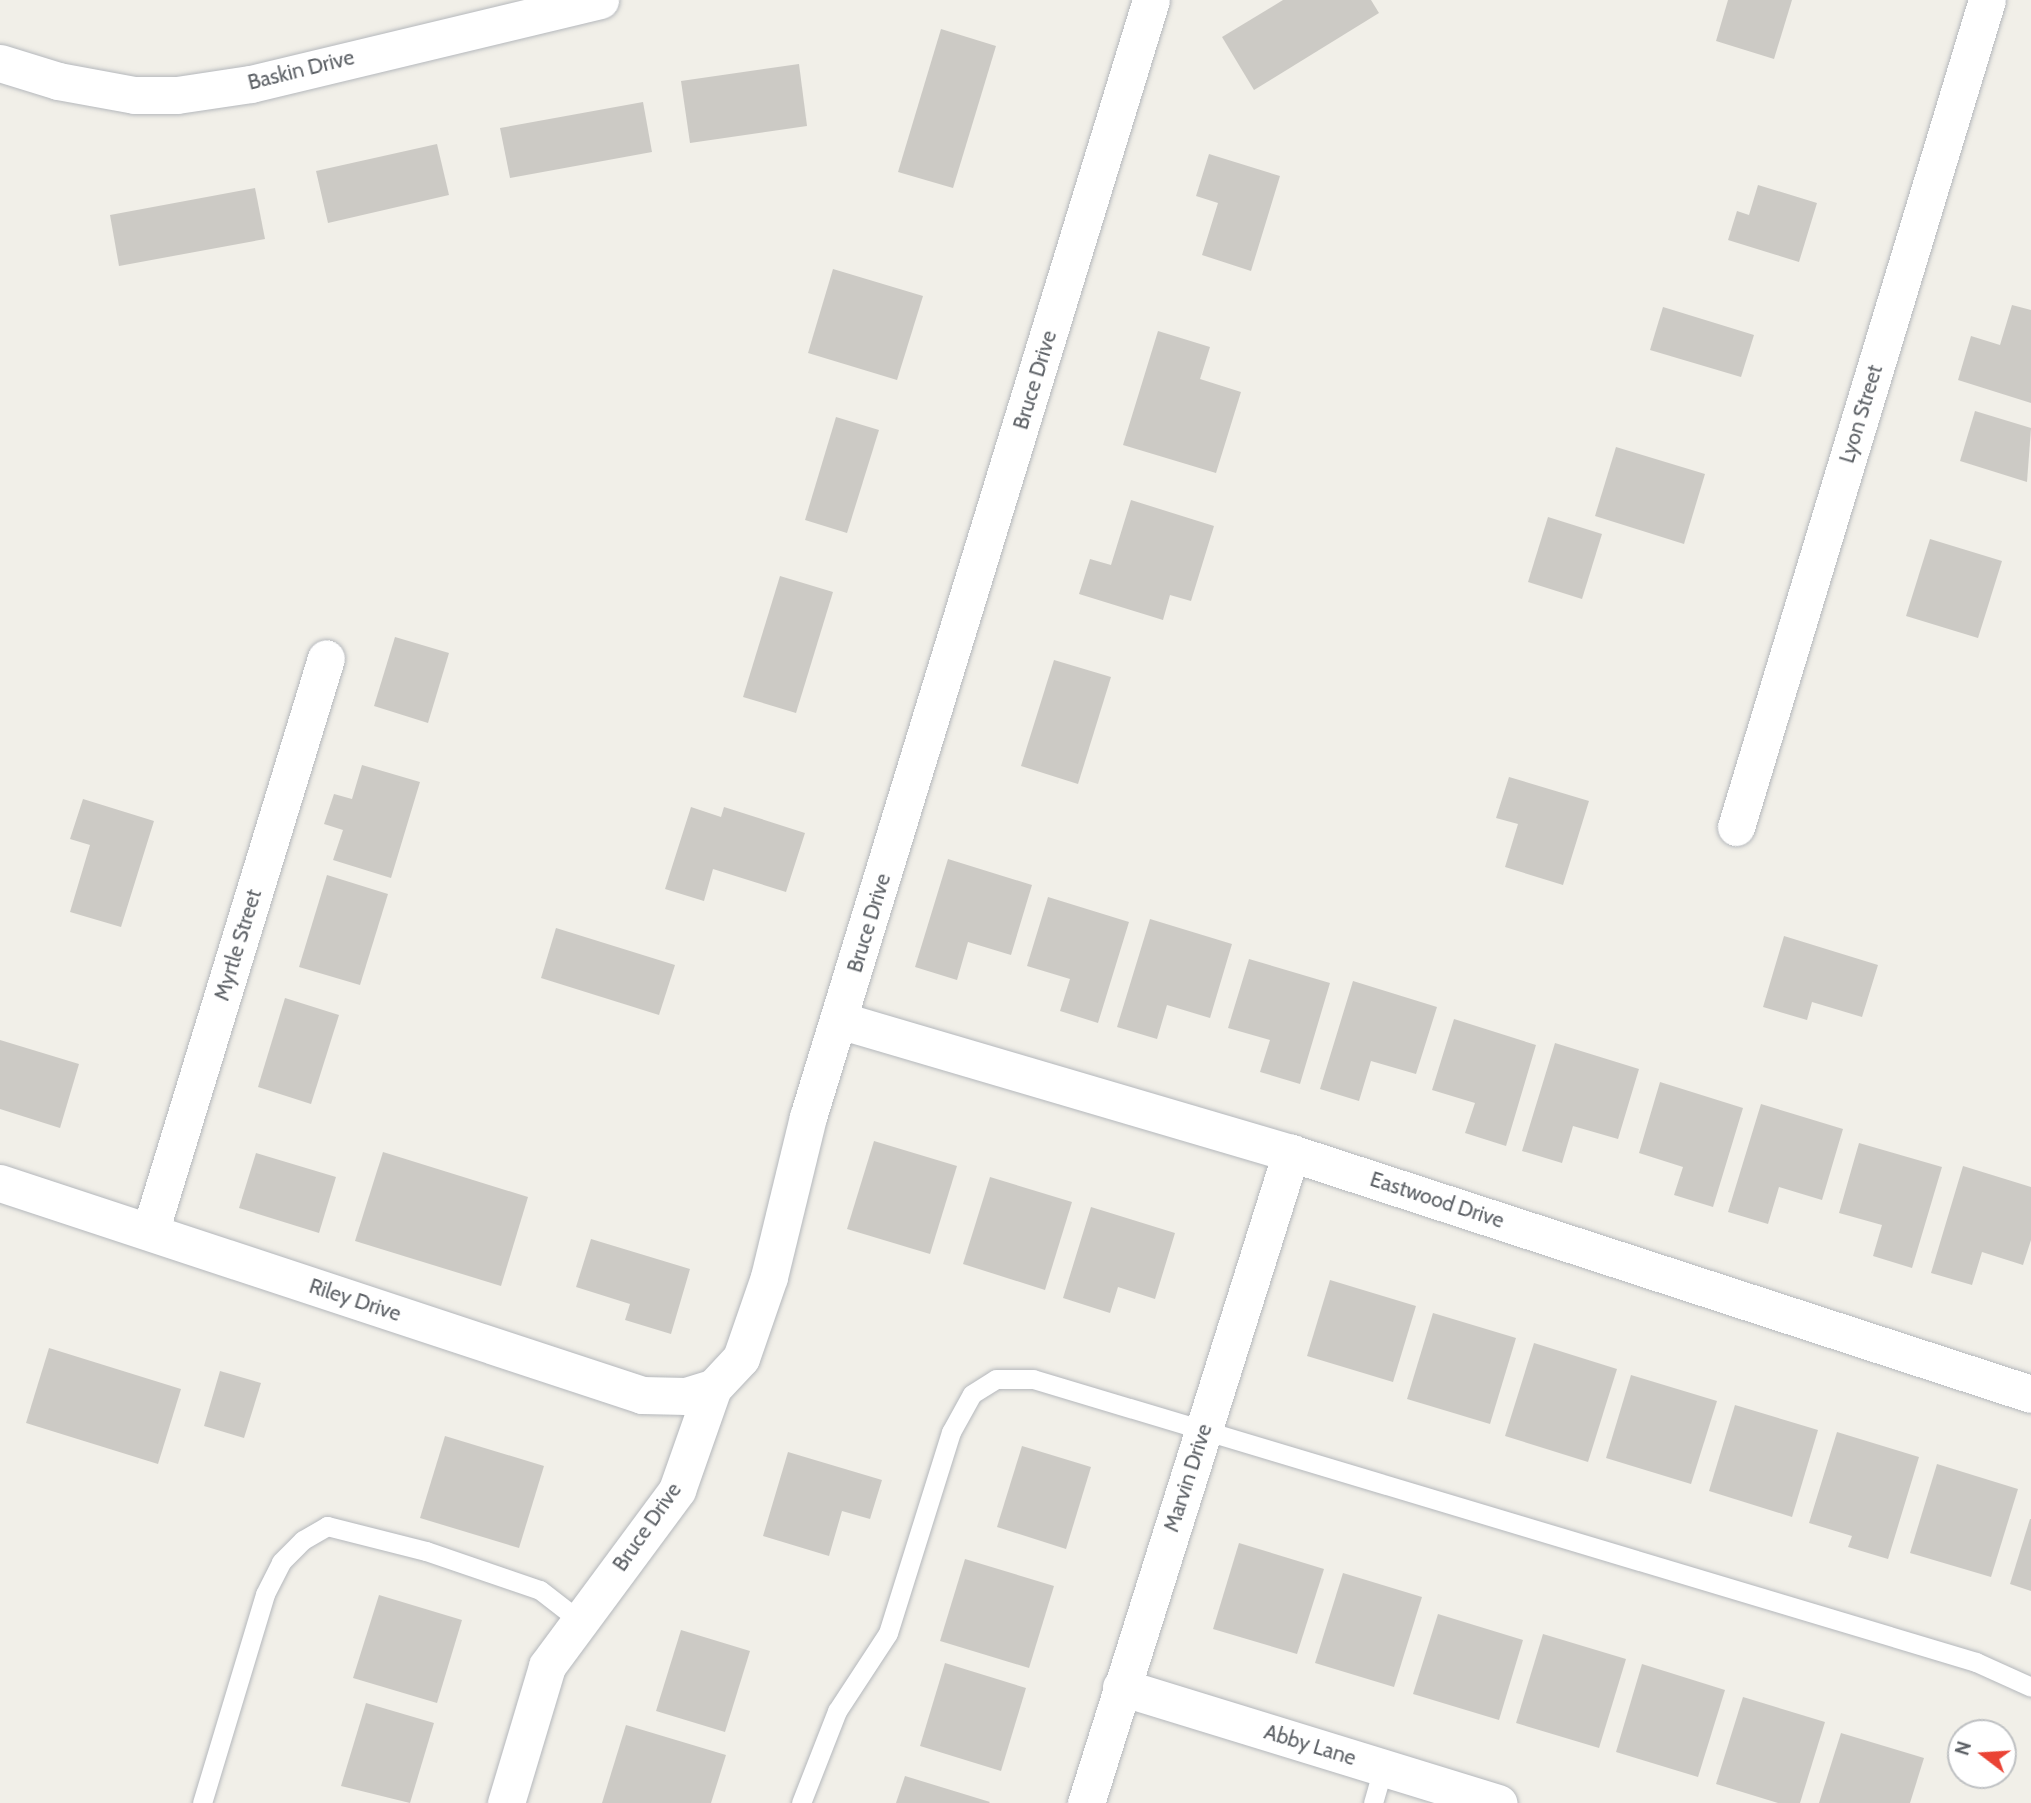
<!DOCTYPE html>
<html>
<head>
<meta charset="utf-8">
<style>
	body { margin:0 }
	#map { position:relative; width:2031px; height:1803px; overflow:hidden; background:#f1efe8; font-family:Cabin,sans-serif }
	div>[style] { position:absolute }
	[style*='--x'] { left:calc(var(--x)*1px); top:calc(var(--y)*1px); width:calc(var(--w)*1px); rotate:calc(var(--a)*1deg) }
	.building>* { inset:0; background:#cccac5 }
	.roads { filter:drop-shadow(0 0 2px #b5b8bc) drop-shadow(0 0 2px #b5b8bc) }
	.lane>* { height:19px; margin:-9.5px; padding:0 9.5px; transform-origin:9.5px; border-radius:9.5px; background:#fff }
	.street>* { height:37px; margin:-18.5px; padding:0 18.5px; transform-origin:18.5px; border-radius:18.5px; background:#fff }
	span { translate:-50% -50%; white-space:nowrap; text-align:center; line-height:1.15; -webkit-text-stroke:5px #fff; paint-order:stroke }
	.street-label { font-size:21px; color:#5f6368 }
	.north { position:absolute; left:1947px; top:1719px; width:70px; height:70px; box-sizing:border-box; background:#fff; border:2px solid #bfc1c3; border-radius:50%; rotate:287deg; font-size:19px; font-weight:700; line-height:28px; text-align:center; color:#5f6368 }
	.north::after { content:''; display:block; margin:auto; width:24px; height:32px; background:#ea4335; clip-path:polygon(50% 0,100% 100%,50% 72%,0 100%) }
</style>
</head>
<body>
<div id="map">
	<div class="building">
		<div style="clip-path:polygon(1283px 0,1371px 0,1379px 13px,1254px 90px,1222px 37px)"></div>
		<div style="clip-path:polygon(1728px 0,1792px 0,1774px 59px,1716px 41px)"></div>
		<div style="clip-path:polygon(941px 29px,996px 46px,953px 188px,898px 172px)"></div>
		<div style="clip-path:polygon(799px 64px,807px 126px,690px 143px,681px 81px)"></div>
		<div style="clip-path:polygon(643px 102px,652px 152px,510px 178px,500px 128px)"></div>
		<div style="clip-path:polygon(437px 144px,449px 195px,328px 223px,316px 171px)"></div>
		<div style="clip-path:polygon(1209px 154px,1280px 176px,1251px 271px,1202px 255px,1218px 203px,1196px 196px)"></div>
		<div style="clip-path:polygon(1758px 185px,1817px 203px,1799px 262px,1728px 240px,1737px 211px,1749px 215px)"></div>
		<div style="clip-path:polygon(255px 188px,265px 239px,119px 266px,110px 215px)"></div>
		<div style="clip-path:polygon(833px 269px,923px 296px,897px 380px,808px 353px)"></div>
		<div style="clip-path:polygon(2012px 305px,2031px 310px,2031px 403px,1958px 380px,1971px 336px,2000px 345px)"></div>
		<div style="clip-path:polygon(1663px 307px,1754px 335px,1741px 377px,1650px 350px)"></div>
		<div style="clip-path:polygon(1158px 331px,1210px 347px,1200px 379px,1241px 392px,1216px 473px,1123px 445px)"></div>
		<div style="clip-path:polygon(1975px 411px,2031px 428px,2027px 482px,1960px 461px)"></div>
		<div style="clip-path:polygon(836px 417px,879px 430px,847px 533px,805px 520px)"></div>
		<div style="clip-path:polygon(1616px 447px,1705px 474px,1684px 544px,1595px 516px)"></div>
		<div style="clip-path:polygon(1131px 500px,1214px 526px,1191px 601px,1170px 595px,1163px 620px,1079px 594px,1090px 559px,1111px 565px)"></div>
		<div style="clip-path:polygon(1548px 517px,1602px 534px,1582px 599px,1528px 582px)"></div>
		<div style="clip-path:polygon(1930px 539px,2002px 561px,1978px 638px,1906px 616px)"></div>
		<div style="clip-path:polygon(780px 576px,833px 592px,796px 713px,743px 697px)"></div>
		<div style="clip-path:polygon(395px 637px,449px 653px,428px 723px,374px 706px)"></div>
		<div style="clip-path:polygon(1054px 660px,1111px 677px,1078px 784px,1021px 766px)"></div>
		<div style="clip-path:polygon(362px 765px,420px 782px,391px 878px,333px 860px,343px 830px,324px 824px,334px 794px,352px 799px)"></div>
		<div style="clip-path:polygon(1509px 777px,1589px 801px,1563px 885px,1505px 867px,1518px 824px,1496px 818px)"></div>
		<div style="clip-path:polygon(83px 799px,154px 821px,121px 927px,70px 912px,90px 845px,70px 839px)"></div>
		<div style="clip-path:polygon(691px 807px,721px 817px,724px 807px,805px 833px,786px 892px,713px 869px,704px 901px,665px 889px)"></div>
		<div style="clip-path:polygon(948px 859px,1032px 885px,1011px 955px,968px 942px,957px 980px,915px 967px)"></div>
		<div style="clip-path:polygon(327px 875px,388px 894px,360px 985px,299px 967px)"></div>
		<div style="clip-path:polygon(1048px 897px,1129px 922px,1098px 1023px,1060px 1011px,1070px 979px,1027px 966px)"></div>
		<div style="clip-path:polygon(1150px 919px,1232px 944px,1210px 1018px,1167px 1005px,1157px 1039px,1117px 1027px)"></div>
		<div style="clip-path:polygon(556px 928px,675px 965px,659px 1015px,541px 978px)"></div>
		<div style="clip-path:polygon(1784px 936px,1878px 965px,1862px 1017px,1812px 1002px,1807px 1020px,1763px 1007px)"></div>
		<div style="clip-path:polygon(1249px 959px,1330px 983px,1300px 1084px,1260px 1072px,1270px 1040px,1228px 1028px)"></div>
		<div style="clip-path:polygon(1353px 981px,1437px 1007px,1416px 1074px,1371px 1061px,1359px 1101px,1320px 1089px)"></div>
		<div style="clip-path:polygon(285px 998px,339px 1015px,311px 1104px,258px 1087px)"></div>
		<div style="clip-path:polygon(1454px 1019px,1536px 1045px,1506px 1146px,1465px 1133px,1475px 1103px,1432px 1090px)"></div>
		<div style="clip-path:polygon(0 1040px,79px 1064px,60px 1128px,0 1109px)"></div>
		<div style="clip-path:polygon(1555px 1043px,1639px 1069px,1618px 1139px,1573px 1126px,1562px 1163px,1522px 1151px)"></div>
		<div style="clip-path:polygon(1660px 1082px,1743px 1108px,1713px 1207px,1674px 1195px,1683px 1167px,1639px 1153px)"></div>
		<div style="clip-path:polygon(1761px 1104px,1843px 1129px,1822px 1200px,1779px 1187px,1768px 1224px,1728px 1212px)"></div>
		<div style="clip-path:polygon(874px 1141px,957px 1166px,930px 1254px,847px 1229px)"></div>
		<div style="clip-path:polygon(1859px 1143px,1942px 1167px,1912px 1268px,1873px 1256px,1882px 1225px,1839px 1213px)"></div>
		<div style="clip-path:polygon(383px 1152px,528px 1197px,501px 1286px,355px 1241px)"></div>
		<div style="clip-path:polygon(256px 1153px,336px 1177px,319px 1233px,239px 1208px)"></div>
		<div style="clip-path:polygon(1963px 1166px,2031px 1187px,2031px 1240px,2023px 1265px,1982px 1252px,1972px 1285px,1931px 1273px)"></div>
		<div style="clip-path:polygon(990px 1177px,1072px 1202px,1045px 1290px,963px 1264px)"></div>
		<div style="clip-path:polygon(1091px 1207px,1175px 1233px,1155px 1299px,1118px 1287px,1110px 1313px,1063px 1298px)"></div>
		<div style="clip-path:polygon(591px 1239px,690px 1269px,671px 1334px,625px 1320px,630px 1304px,576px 1287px)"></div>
		<div style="clip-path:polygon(1330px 1280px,1416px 1306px,1393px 1382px,1307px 1356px)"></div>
		<div style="clip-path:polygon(1433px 1313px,1516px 1338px,1490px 1424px,1407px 1399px)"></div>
		<div style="clip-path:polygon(1534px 1343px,1617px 1369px,1588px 1462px,1505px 1436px)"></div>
		<div style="clip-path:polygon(49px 1348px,181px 1389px,158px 1464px,26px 1423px)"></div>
		<div style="clip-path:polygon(220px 1371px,261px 1383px,244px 1438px,204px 1426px)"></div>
		<div style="clip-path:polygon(1631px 1375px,1717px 1401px,1691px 1484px,1606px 1458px)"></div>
		<div style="clip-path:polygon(1735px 1405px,1818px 1430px,1792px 1517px,1709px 1491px)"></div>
		<div style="clip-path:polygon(1837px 1432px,1919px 1457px,1888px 1559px,1848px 1547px,1852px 1536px,1809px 1523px)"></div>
		<div style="clip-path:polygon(445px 1436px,544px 1466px,519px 1548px,420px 1518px)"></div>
		<div style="clip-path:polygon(1022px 1446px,1091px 1467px,1066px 1549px,997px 1527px)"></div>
		<div style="clip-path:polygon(788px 1452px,882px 1480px,870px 1519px,842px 1511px,829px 1556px,763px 1536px)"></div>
		<div style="clip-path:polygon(1937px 1464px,2018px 1489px,1991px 1577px,1910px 1553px)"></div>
		<div style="clip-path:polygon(2030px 1519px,2031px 1519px,2031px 1591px,2010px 1584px)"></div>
		<div style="clip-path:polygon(1239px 1543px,1324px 1569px,1297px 1654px,1213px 1629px)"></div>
		<div style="clip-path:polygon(965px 1559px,1054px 1586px,1029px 1668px,940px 1641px)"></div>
		<div style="clip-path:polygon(1343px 1573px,1422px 1597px,1394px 1687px,1315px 1663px)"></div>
		<div style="clip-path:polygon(379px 1595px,462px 1620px,437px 1703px,353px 1678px)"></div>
		<div style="clip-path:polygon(1438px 1614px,1523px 1640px,1499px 1720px,1413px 1694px)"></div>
		<div style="clip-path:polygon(681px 1630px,750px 1651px,725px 1732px,656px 1711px)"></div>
		<div style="clip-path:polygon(1543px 1634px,1626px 1659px,1599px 1748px,1516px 1723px)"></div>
		<div style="clip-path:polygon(945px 1663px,1026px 1688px,1001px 1771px,920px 1746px)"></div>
		<div style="clip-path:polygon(1642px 1664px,1725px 1690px,1698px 1777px,1616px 1752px)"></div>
		<div style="clip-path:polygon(1743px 1697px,1825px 1722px,1800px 1803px,1778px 1803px,1716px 1784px)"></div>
		<div style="clip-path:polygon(366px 1703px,434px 1723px,410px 1803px,341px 1786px)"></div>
		<div style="clip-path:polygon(626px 1725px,726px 1755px,711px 1803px,602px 1803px)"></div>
		<div style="clip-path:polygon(1841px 1733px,1924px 1758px,1910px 1803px,1819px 1803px)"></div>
		<div style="clip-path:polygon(905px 1776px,990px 1802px,989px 1803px,896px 1803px)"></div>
	</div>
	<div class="roads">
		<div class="lane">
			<div style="--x:202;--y:1803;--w:218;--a:-73.2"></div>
			<div style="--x:265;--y:1594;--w:36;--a:-63"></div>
			<div style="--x:281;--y:1562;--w:31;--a:-45"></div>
			<div style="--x:303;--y:1540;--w:28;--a:-30"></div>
			<div style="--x:327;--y:1526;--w:102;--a:14.2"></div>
			<div style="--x:426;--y:1551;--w:120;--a:18.9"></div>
			<div style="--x:540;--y:1590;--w:51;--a:37.8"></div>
			<div style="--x:801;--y:1803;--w:99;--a:-68.6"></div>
			<div style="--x:837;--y:1711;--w:93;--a:-56.8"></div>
			<div style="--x:888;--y:1633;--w:211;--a:-72.6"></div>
			<div style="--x:951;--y:1432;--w:43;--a:-61.1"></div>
			<div style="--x:972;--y:1394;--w:28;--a:-32"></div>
			<div style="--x:996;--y:1379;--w:37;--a:0"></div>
			<div style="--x:1033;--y:1379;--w:985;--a:16.7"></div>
			<div style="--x:1976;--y:1662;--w:60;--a:24.4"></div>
			<div style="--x:1373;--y:1803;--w:37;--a:-74"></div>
		</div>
		<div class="street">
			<div style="--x:0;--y:63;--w:61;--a:17.2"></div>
			<div style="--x:58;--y:81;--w:77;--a:10.4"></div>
			<div style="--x:134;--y:95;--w:43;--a:0"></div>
			<div style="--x:177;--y:95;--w:75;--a:-8.5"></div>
			<div style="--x:251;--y:84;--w:359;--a:-13.5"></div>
			<div style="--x:1736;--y:827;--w:864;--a:-73.12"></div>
			<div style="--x:839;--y:1020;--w:471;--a:16.4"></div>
			<div style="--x:1291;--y:1153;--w:778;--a:18.04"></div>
			<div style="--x:0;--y:1183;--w:676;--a:18.27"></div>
			<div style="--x:642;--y:1395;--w:44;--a:1.3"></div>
			<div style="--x:686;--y:1396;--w:28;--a:-17"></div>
			<div style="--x:150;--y:1232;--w:600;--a:-72.95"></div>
			<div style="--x:1121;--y:1687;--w:395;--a:17.1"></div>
			<div style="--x:506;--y:1803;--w:143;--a:-73.3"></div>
			<div style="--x:547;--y:1666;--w:219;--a:-53.5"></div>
			<div style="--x:677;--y:1490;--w:108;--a:-70.6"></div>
			<div style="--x:713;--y:1388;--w:41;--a:-47"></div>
			<div style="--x:741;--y:1358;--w:86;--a:-70.9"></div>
			<div style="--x:769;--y:1277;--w:165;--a:-76.3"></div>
			<div style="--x:808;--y:1117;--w:1168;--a:-72.93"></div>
			<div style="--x:1086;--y:1803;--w:682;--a:-72.5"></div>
		</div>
	</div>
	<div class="street-label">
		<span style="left:301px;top:70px;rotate:-14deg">Baskin Drive</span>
		<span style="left:1035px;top:380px;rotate:-73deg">Bruce Drive</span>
		<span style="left:1861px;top:414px;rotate:-73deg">Lyon Street</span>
		<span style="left:869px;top:923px;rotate:-73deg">Bruce Drive</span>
		<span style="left:238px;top:945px;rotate:-73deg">Myrtle Street</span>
		<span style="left:1437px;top:1200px;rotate:18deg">Eastwood Drive</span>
		<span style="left:355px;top:1300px;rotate:18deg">Riley Drive</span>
		<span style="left:1188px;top:1478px;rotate:-72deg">Marvin Drive</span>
		<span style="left:647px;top:1527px;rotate:-55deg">Bruce Drive</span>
		<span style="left:1310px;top:1745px;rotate:17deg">Abby Lane</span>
	</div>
	<div class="north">N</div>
</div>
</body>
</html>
